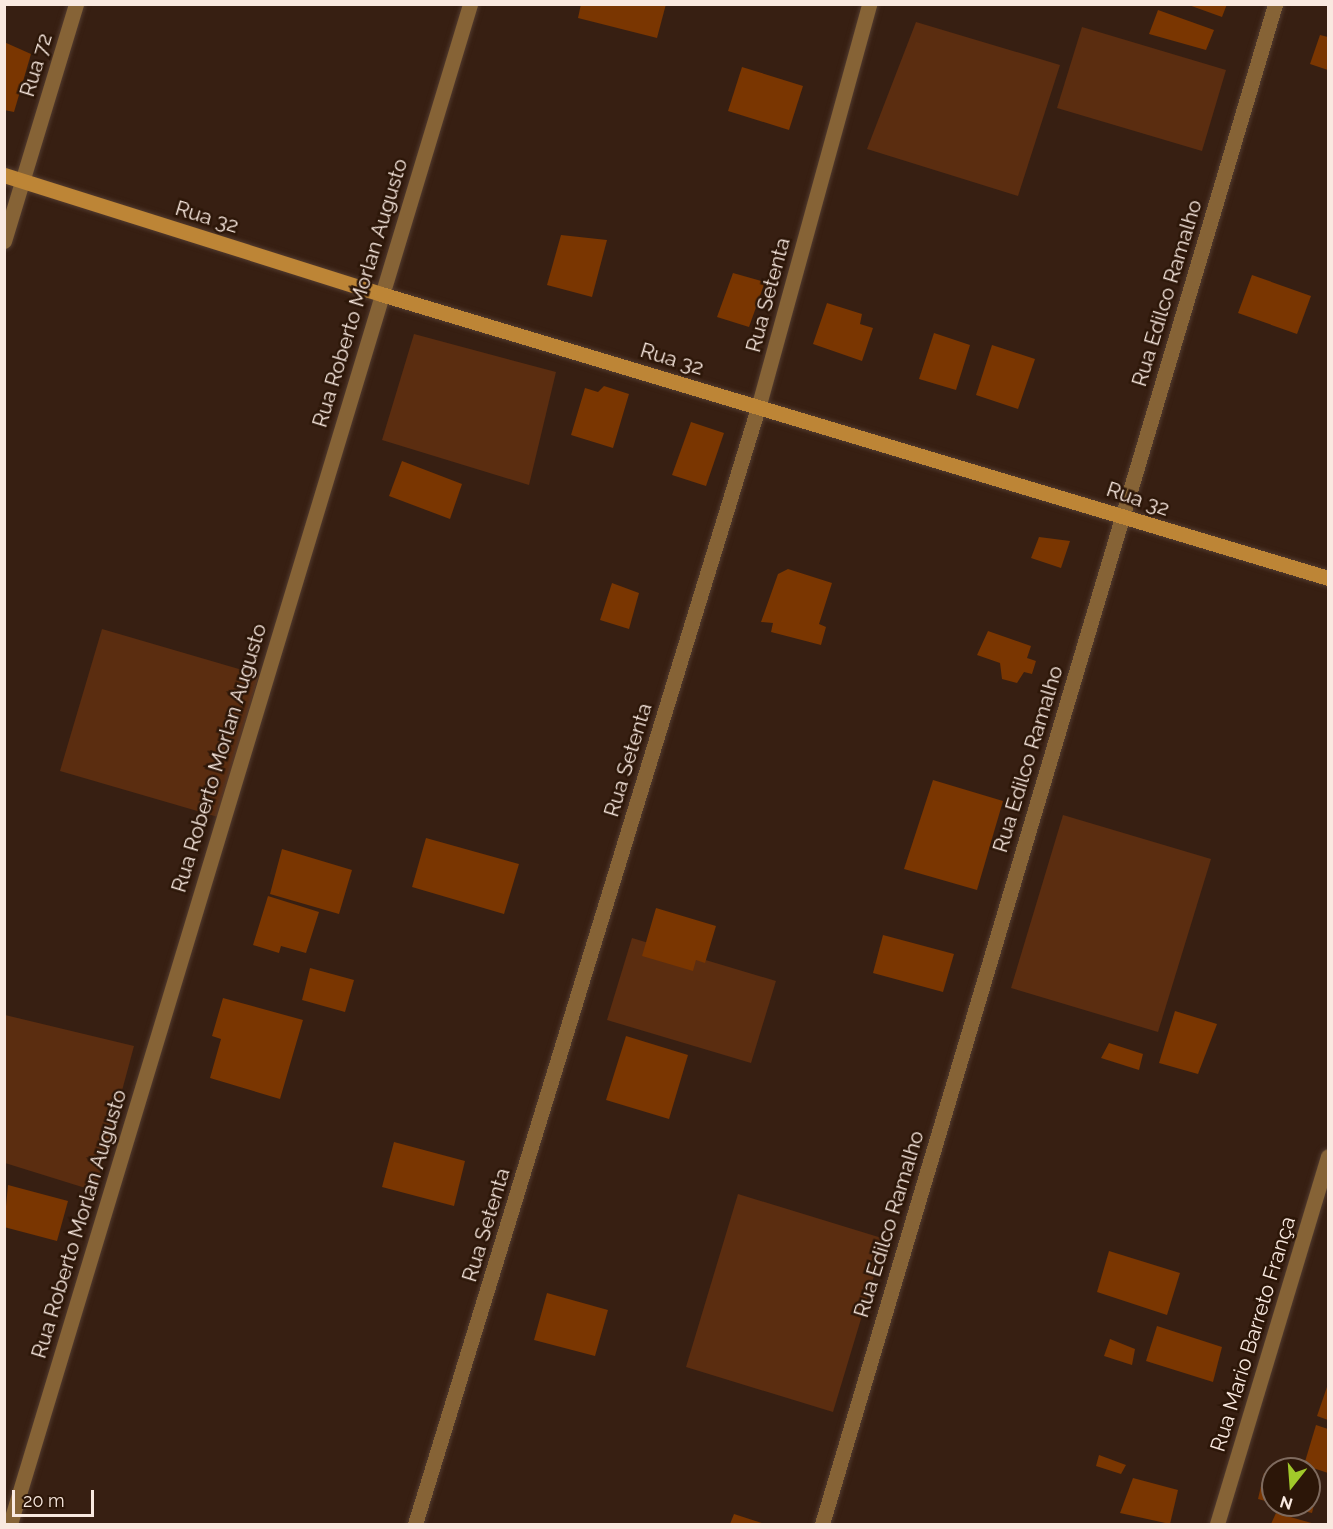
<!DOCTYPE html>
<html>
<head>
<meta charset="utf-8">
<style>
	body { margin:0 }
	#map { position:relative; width:1333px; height:1529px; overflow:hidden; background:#371f12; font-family:Raleway,sans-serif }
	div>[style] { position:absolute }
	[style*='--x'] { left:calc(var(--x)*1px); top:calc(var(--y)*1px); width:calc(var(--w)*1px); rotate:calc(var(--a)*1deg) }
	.green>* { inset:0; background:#5b2d10 }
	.building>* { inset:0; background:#7a3601 }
	.roads { filter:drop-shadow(0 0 2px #523b2f) drop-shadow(0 0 2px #523b2f) }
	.street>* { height:15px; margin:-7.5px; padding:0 7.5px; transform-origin:7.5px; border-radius:7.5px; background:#866336 }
	.secondary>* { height:15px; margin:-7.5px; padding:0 7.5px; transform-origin:7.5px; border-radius:7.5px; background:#bd8536 }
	span { translate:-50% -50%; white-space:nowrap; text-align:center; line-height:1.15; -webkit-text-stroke:5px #2c1608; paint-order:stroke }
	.street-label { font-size:21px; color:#f9e9e0 }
	.frame { position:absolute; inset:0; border:6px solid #f9e9e0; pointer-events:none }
	.north { position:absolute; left:1261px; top:1457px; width:60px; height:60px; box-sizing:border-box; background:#2c1608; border:2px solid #7e6a5e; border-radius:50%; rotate:197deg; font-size:16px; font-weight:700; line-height:24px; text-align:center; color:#f9e9e0 }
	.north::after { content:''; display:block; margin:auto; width:21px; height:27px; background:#a1c92a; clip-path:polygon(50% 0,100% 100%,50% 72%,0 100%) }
	.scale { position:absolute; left:12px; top:1490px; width:82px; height:27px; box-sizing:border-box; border:3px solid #f9e9e0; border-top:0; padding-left:8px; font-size:18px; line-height:21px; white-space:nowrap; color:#f9e9e0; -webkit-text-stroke:4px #2c1608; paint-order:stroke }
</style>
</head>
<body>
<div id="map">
	<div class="green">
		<div style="clip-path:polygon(916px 22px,1060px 65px,1018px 196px,867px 149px)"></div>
		<div style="clip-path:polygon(1082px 27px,1226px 70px,1202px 151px,1057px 108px)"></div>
		<div style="clip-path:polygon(414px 334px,556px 372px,529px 485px,382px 440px)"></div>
		<div style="clip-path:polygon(102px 629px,259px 675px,218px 817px,60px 771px)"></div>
		<div style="clip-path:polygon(1063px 815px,1211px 859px,1158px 1032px,1011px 988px)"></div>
		<div style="clip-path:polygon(632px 938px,776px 981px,751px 1063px,607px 1020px)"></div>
		<div style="clip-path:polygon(5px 1015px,134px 1046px,95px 1191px,5px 1163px)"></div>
		<div style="clip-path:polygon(738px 1194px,885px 1239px,833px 1412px,686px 1367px)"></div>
	</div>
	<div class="building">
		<div style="clip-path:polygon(581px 4px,666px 4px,657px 38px,578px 18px)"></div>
		<div style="clip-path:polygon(1186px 4px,1227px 4px,1222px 17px)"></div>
		<div style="clip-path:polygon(1158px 10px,1214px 30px,1206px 50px,1149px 34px)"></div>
		<div style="clip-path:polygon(1320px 35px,1328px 37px,1328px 70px,1310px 64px)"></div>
		<div style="clip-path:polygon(4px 42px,31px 54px,14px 112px,4px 110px)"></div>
		<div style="clip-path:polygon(742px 67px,803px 86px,789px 130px,728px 111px)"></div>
		<div style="clip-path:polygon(561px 235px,607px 240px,592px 297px,547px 285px)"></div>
		<div style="clip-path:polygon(733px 273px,765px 282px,749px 327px,717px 317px)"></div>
		<div style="clip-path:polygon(1252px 275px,1311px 296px,1297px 334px,1238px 313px)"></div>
		<div style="clip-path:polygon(827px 303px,862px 314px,860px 324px,873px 328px,862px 361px,813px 344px)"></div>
		<div style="clip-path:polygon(934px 333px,970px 345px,956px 390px,919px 379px)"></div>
		<div style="clip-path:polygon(992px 345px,1035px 359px,1018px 409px,976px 395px)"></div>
		<div style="clip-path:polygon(604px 386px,629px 394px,613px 448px,571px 435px,585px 388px,598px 392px)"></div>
		<div style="clip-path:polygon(691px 422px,724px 433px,706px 486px,672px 475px)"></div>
		<div style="clip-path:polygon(402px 461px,462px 484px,450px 519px,389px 496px)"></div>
		<div style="clip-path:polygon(1039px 537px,1070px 541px,1061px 568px,1031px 558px)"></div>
		<div style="clip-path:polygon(788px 569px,832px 583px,819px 624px,826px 627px,821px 645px,771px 632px,773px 623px,761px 622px,778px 574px)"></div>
		<div style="clip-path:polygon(612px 583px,639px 593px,629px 629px,600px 620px)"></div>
		<div style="clip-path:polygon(988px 631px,1031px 646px,1027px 658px,1036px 661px,1032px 674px,1024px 672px,1017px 683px,1002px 679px,1000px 663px,977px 655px)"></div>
		<div style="clip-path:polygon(933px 780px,1003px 801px,977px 890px,904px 869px)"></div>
		<div style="clip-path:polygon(426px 838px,519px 864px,504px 914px,412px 887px)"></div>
		<div style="clip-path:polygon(282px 849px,352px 870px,339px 914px,270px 894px)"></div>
		<div style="clip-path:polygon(268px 896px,319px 912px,306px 953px,281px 946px,279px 953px,253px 945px)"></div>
		<div style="clip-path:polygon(656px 908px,716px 926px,705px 963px,696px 960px,693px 971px,642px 956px)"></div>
		<div style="clip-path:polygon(883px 935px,954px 954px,943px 992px,873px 973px)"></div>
		<div style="clip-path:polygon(310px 968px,354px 980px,345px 1012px,302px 1000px)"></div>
		<div style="clip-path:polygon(223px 998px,303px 1020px,280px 1099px,210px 1078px,221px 1039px,212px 1036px)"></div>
		<div style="clip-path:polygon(1175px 1011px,1217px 1024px,1198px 1074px,1159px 1063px)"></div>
		<div style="clip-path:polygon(626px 1036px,688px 1055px,669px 1119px,606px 1100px)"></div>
		<div style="clip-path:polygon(1109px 1043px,1143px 1054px,1139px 1070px,1101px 1058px)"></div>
		<div style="clip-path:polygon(394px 1142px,465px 1161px,454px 1206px,382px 1187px)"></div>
		<div style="clip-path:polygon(8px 1185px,68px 1201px,57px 1241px,4px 1227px)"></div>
		<div style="clip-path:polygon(1109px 1251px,1180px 1273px,1167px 1315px,1097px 1292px)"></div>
		<div style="clip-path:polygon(547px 1293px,608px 1310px,595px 1356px,534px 1340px)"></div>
		<div style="clip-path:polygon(1157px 1326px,1222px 1347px,1213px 1382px,1146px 1361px)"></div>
		<div style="clip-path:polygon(1110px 1339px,1135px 1349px,1132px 1365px,1104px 1356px)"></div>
		<div style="clip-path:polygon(1328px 1384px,1328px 1420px,1317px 1416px)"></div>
		<div style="clip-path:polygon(1316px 1425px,1328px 1429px,1328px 1473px,1304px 1465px)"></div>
		<div style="clip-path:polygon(1099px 1455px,1126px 1465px,1121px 1474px,1096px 1466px)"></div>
		<div style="clip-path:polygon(1264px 1473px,1273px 1476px,1273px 1503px,1258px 1499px)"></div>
		<div style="clip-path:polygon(1133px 1478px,1178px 1490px,1170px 1524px,1120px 1513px)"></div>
		<div style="clip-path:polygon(1309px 1486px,1318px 1489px,1312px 1513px,1284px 1506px,1309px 1505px)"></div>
		<div style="clip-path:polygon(1276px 1513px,1315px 1524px,1271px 1524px)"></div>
		<div style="clip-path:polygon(734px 1514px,765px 1524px,730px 1524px)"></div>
	</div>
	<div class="roads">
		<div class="street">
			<div style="--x:4;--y:241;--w:248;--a:-73.1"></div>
			<div style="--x:10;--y:1524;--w:1588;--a:-73.16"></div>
			<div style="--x:415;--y:1524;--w:1168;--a:-72.92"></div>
			<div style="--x:758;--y:408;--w:419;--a:-74.6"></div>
			<div style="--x:822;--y:1524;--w:1586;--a:-73.4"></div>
			<div style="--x:1217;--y:1524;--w:384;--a:-73.2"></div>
		</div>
		<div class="secondary">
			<div style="--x:4;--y:175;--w:395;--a:17.5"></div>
			<div style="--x:381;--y:294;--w:989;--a:16.69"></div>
		</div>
	</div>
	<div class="street-label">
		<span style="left:36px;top:65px;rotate:-73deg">Rua 72</span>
		<span style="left:207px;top:217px;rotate:17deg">Rua 32</span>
		<span style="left:360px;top:293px;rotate:-73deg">Rua Roberto Morlan Augusto</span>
		<span style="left:1167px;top:293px;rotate:-73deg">Rua Edilco Ramalho</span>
		<span style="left:768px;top:295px;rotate:-75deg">Rua Setenta</span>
		<span style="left:672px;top:359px;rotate:17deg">Rua 32</span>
		<span style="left:1138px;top:499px;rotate:19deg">Rua 32</span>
		<span style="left:219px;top:758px;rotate:-73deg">Rua Roberto Morlan Augusto</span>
		<span style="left:1028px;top:759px;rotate:-73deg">Rua Edilco Ramalho</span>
		<span style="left:628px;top:760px;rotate:-73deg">Rua Setenta</span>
		<span style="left:79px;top:1224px;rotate:-73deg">Rua Roberto Morlan Augusto</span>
		<span style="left:889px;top:1224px;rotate:-73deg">Rua Edilco Ramalho</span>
		<span style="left:486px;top:1225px;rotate:-73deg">Rua Setenta</span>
		<span style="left:1253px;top:1334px;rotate:-73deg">Rua Mario Barreto França</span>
	</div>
	<div class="frame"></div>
	<div class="north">N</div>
	<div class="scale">20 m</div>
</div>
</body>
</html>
